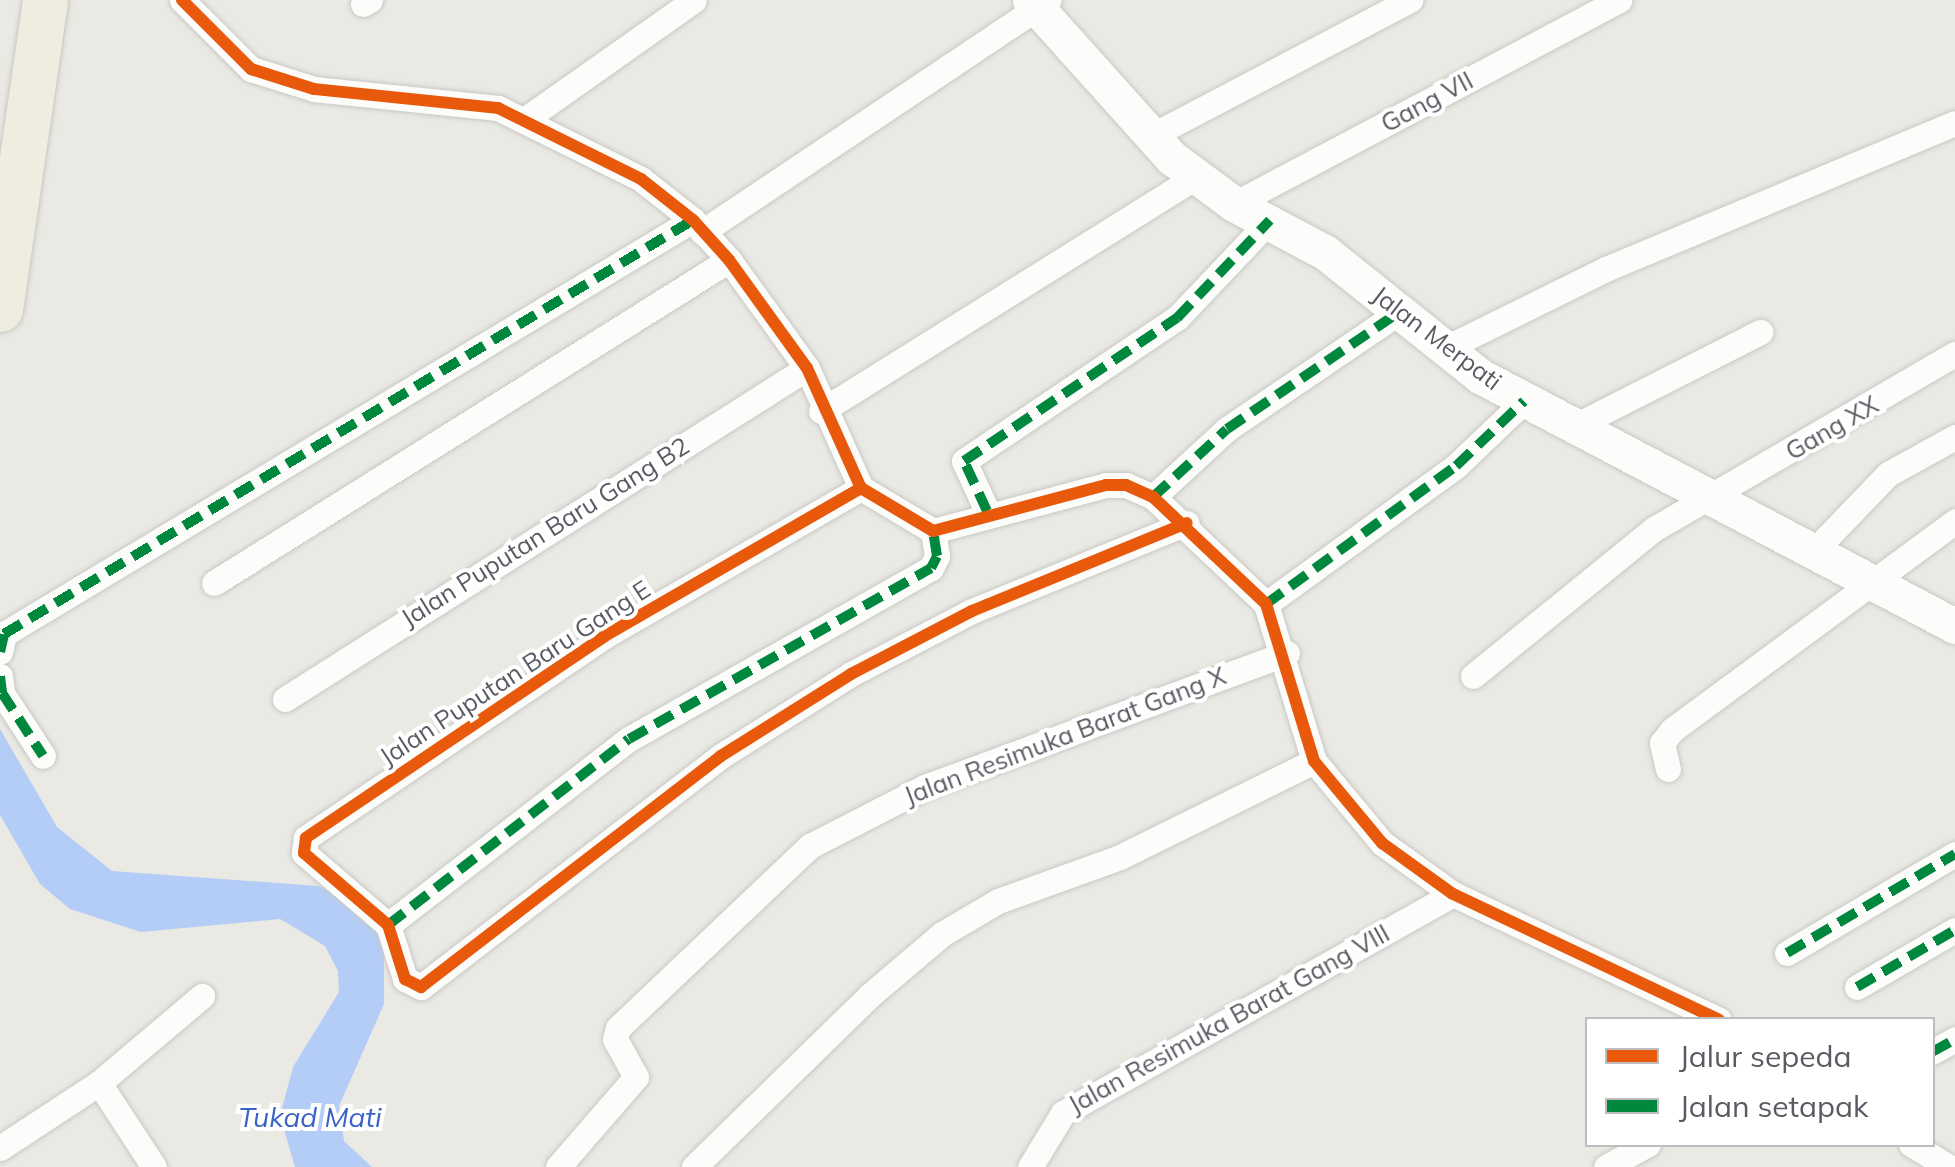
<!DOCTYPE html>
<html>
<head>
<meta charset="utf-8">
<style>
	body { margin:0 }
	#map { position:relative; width:1955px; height:1167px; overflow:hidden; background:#eae9e3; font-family:Mulish,sans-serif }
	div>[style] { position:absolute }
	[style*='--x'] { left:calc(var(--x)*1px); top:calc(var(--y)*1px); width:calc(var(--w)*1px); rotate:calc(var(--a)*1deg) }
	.water>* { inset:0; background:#b4cdf7 }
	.roads { filter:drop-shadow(0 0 2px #c7c8c7) drop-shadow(0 0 2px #c7c8c7) }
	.street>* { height:25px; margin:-12.5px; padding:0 12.5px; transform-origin:12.5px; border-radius:12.5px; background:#fcfcfb }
	.secondary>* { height:35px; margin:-17.5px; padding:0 17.5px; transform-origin:17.5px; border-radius:17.5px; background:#fcfcfb }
	.highway>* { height:45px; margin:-22.5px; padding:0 22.5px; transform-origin:22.5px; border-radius:22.5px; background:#eeeddf }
	.quiet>* { height:10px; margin-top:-5px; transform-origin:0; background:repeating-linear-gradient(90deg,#00873e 0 20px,transparent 0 30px) }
	.cycleway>* { height:12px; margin:-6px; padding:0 6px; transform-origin:6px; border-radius:6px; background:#e8590c }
	span { translate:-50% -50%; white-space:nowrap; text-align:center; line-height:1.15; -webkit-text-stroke:8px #fff; paint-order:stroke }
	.street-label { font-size:25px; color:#595b62 }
	.water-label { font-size:28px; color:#3b63c7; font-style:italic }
	.legend { position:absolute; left:1585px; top:1017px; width:350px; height:130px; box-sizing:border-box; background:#fff; border:2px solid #bdbdc0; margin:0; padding:12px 18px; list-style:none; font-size:30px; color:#595b62 }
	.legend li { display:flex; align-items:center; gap:20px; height:50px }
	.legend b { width:50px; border:2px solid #bdbdc0 }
</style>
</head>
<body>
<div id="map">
	<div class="water">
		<div style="clip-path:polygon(0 729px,57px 827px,112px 871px,318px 886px,349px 898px,374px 920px,384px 949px,384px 1004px,339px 1106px,344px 1141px,372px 1167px,295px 1167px,280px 1116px,293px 1067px,339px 992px,338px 971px,325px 946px,280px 919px,141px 932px,70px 909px,40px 884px,0 815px)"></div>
	</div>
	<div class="roads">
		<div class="street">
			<div style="--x:182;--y:0;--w:98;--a:45"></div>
			<div style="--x:251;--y:69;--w:66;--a:17.6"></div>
			<div style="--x:314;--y:89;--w:185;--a:5.9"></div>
			<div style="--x:498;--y:108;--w:160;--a:26.4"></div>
			<div style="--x:641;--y:179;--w:66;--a:38.3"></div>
			<div style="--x:693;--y:220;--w:54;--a:48"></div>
			<div style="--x:729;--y:260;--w:133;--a:54.2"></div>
			<div style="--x:807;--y:368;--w:132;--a:65.8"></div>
			<div style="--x:861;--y:488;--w:84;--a:30.8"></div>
			<div style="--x:933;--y:531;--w:179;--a:-14.9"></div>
			<div style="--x:1106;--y:485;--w:20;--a:0"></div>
			<div style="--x:1126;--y:485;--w:30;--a:24"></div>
			<div style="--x:1153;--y:497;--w:156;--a:43.4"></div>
			<div style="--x:1266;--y:604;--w:164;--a:73"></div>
			<div style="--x:1314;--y:761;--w:107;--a:50.3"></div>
			<div style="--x:1382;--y:843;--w:87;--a:35.7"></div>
			<div style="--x:1453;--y:894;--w:294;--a:25.3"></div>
			<div style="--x:363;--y:4;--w:8;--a:-30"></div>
			<div style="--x:527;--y:118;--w:204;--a:-35.2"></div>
			<div style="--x:1151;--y:136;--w:293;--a:-27.7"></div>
			<div style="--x:1234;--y:204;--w:436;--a:-27.9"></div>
			<div style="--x:702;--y:232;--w:417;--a:-33.8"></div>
			<div style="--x:1444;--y:349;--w:181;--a:-26.3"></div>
			<div style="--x:1606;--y:269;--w:378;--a:-22.7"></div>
			<div style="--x:821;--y:411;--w:442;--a:-32"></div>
			<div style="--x:1575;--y:426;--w:208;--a:-26.9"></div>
			<div style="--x:861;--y:488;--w:296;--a:150"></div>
			<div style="--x:605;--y:636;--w:361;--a:146"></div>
			<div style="--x:306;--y:838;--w:15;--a:98"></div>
			<div style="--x:304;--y:853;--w:111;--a:40.6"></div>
			<div style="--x:388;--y:925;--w:57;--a:72.5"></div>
			<div style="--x:405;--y:979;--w:18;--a:27"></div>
			<div style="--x:421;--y:987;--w:379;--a:-37.6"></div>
			<div style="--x:721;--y:756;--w:154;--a:-32.2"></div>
			<div style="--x:851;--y:674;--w:136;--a:-27.5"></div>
			<div style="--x:972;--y:611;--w:232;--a:-22.3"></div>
			<div style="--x:1153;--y:497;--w:100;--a:-42.6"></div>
			<div style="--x:1227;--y:429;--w:208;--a:-34.2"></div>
			<div style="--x:987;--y:511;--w:55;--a:-114.7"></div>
			<div style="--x:964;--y:461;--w:257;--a:-33.9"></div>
			<div style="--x:1177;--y:318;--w:135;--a:-46.5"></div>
			<div style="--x:1813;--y:552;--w:108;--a:-46.1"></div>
			<div style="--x:1888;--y:474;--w:77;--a:-28.9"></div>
			<div style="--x:214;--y:583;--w:608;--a:-32.1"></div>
			<div style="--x:1266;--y:604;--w:235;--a:-36"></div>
			<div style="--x:1456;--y:466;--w:94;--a:-43.7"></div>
			<div style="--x:0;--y:652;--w:18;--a:-77"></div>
			<div style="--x:4;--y:634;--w:804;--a:-31"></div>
			<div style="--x:0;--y:676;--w:17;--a:83"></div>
			<div style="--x:2;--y:693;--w:75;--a:56.9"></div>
			<div style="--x:1473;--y:676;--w:233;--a:-39.1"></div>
			<div style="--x:1654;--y:529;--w:348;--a:-30.2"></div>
			<div style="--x:285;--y:699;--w:618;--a:-32.38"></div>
			<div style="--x:1668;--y:769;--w:27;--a:-103"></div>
			<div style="--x:1662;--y:743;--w:16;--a:-52"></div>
			<div style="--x:1672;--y:730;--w:352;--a:-36.4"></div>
			<div style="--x:388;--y:925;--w:304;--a:-37.7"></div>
			<div style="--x:629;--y:739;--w:347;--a:-29.5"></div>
			<div style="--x:931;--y:568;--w:13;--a:-63"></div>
			<div style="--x:937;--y:556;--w:25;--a:-99"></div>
			<div style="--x:1787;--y:953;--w:195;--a:-30.5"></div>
			<div style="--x:1857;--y:987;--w:113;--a:-30.2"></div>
			<div style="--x:1932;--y:1052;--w:26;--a:-29"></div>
			<div style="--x:99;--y:1083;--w:100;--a:56.8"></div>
			<div style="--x:1911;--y:1144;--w:44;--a:31.2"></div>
			<div style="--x:0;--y:1148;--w:118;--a:-33.3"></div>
			<div style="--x:99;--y:1083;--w:135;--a:-40.2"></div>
			<div style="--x:558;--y:1167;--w:119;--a:-49.1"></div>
			<div style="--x:636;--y:1077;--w:43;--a:-118.9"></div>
			<div style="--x:615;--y:1039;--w:11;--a:-75"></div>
			<div style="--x:618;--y:1028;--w:265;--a:-43.5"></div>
			<div style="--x:810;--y:846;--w:129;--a:-27.2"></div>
			<div style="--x:925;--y:787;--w:386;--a:-20.3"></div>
			<div style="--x:694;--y:1167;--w:245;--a:-44.3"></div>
			<div style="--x:869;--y:996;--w:96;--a:-40.3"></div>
			<div style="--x:942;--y:934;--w:65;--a:-30.5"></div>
			<div style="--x:998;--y:901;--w:130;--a:-19.8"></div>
			<div style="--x:1120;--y:857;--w:216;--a:-26.3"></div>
			<div style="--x:1030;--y:1167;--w:63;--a:-58.6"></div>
			<div style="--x:1063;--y:1113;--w:447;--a:-29.3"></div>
			<div style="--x:1606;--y:1167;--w:48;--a:-28.7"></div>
		</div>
		<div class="secondary">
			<div style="--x:1030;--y:0;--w:212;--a:48.1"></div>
			<div style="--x:1172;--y:158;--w:77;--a:36.6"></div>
			<div style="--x:1234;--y:204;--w:104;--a:28"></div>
			<div style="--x:1326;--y:253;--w:197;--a:38.6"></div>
			<div style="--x:1480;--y:376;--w:537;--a:27.76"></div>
		</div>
		<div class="highway">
			<div style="--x:0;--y:309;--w:312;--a:-81.7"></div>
		</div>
	</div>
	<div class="quiet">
		<div style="--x:1153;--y:497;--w:100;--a:-42.6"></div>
		<div style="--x:1227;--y:429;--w:208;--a:-34.2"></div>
		<div style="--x:987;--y:511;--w:55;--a:-114.7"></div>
		<div style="--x:964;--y:461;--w:257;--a:-33.9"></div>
		<div style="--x:1177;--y:318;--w:135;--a:-46.5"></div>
		<div style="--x:1266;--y:604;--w:235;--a:-36"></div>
		<div style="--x:1456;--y:466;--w:94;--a:-43.7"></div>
		<div style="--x:0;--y:652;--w:18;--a:-77"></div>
		<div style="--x:4;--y:634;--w:804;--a:-31"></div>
		<div style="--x:0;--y:676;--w:17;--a:83"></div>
		<div style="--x:2;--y:693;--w:75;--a:56.9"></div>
		<div style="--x:388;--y:925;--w:304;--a:-37.7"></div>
		<div style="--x:629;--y:739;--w:347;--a:-29.5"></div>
		<div style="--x:931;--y:568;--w:13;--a:-63"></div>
		<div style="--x:937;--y:556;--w:25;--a:-99"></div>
		<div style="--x:1787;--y:953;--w:195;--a:-30.5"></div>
		<div style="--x:1857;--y:987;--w:113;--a:-30.2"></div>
		<div style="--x:1932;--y:1052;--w:26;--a:-29"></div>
	</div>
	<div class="cycleway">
		<div style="--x:182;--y:0;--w:98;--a:45"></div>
		<div style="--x:251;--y:69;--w:66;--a:17.6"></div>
		<div style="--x:314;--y:89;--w:185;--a:5.9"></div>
		<div style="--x:498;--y:108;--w:160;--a:26.4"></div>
		<div style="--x:641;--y:179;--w:66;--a:38.3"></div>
		<div style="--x:693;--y:220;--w:54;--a:48"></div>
		<div style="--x:729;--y:260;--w:133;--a:54.2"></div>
		<div style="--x:807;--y:368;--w:132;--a:65.8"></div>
		<div style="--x:861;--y:488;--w:84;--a:30.8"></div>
		<div style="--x:933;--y:531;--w:179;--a:-14.9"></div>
		<div style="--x:1106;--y:485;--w:20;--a:0"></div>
		<div style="--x:1126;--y:485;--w:30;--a:24"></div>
		<div style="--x:1153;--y:497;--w:156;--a:43.4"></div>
		<div style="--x:1266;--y:604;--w:164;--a:73"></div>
		<div style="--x:1314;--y:761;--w:107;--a:50.3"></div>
		<div style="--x:1382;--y:843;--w:87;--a:35.7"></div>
		<div style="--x:1453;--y:894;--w:294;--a:25.3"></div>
		<div style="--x:861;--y:488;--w:296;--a:150"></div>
		<div style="--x:605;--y:636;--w:361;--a:146"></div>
		<div style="--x:306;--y:838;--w:15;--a:98"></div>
		<div style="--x:304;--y:853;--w:111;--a:40.6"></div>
		<div style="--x:388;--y:925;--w:57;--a:72.5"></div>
		<div style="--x:405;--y:979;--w:18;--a:27"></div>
		<div style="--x:421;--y:987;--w:379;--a:-37.6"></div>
		<div style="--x:721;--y:756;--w:154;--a:-32.2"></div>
		<div style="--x:851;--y:674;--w:136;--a:-27.5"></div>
		<div style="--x:972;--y:611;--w:232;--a:-22.3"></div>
	</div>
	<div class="street-label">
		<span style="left:1427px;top:102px;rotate:-28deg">Gang VII</span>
		<span style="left:1437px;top:338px;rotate:37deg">Jalan Merpati</span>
		<span style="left:1832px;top:428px;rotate:-30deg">Gang XX</span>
		<span style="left:545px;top:532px;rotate:-32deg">Jalan Puputan Baru Gang B2</span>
		<span style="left:515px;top:673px;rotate:-33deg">Jalan Puputan Baru Gang E</span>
		<span style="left:1065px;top:736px;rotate:-21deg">Jalan Resimuka Barat Gang X</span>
		<span style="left:1229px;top:1019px;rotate:-29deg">Jalan Resimuka Barat Gang VIII</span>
	</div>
	<div class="water-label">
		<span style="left:310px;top:1117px">Tukad Mati</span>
	</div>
	<ul class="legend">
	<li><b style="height:12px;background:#e8590c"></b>Jalur sepeda</li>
	<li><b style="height:12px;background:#00873e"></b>Jalan setapak</li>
	</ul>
</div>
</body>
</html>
